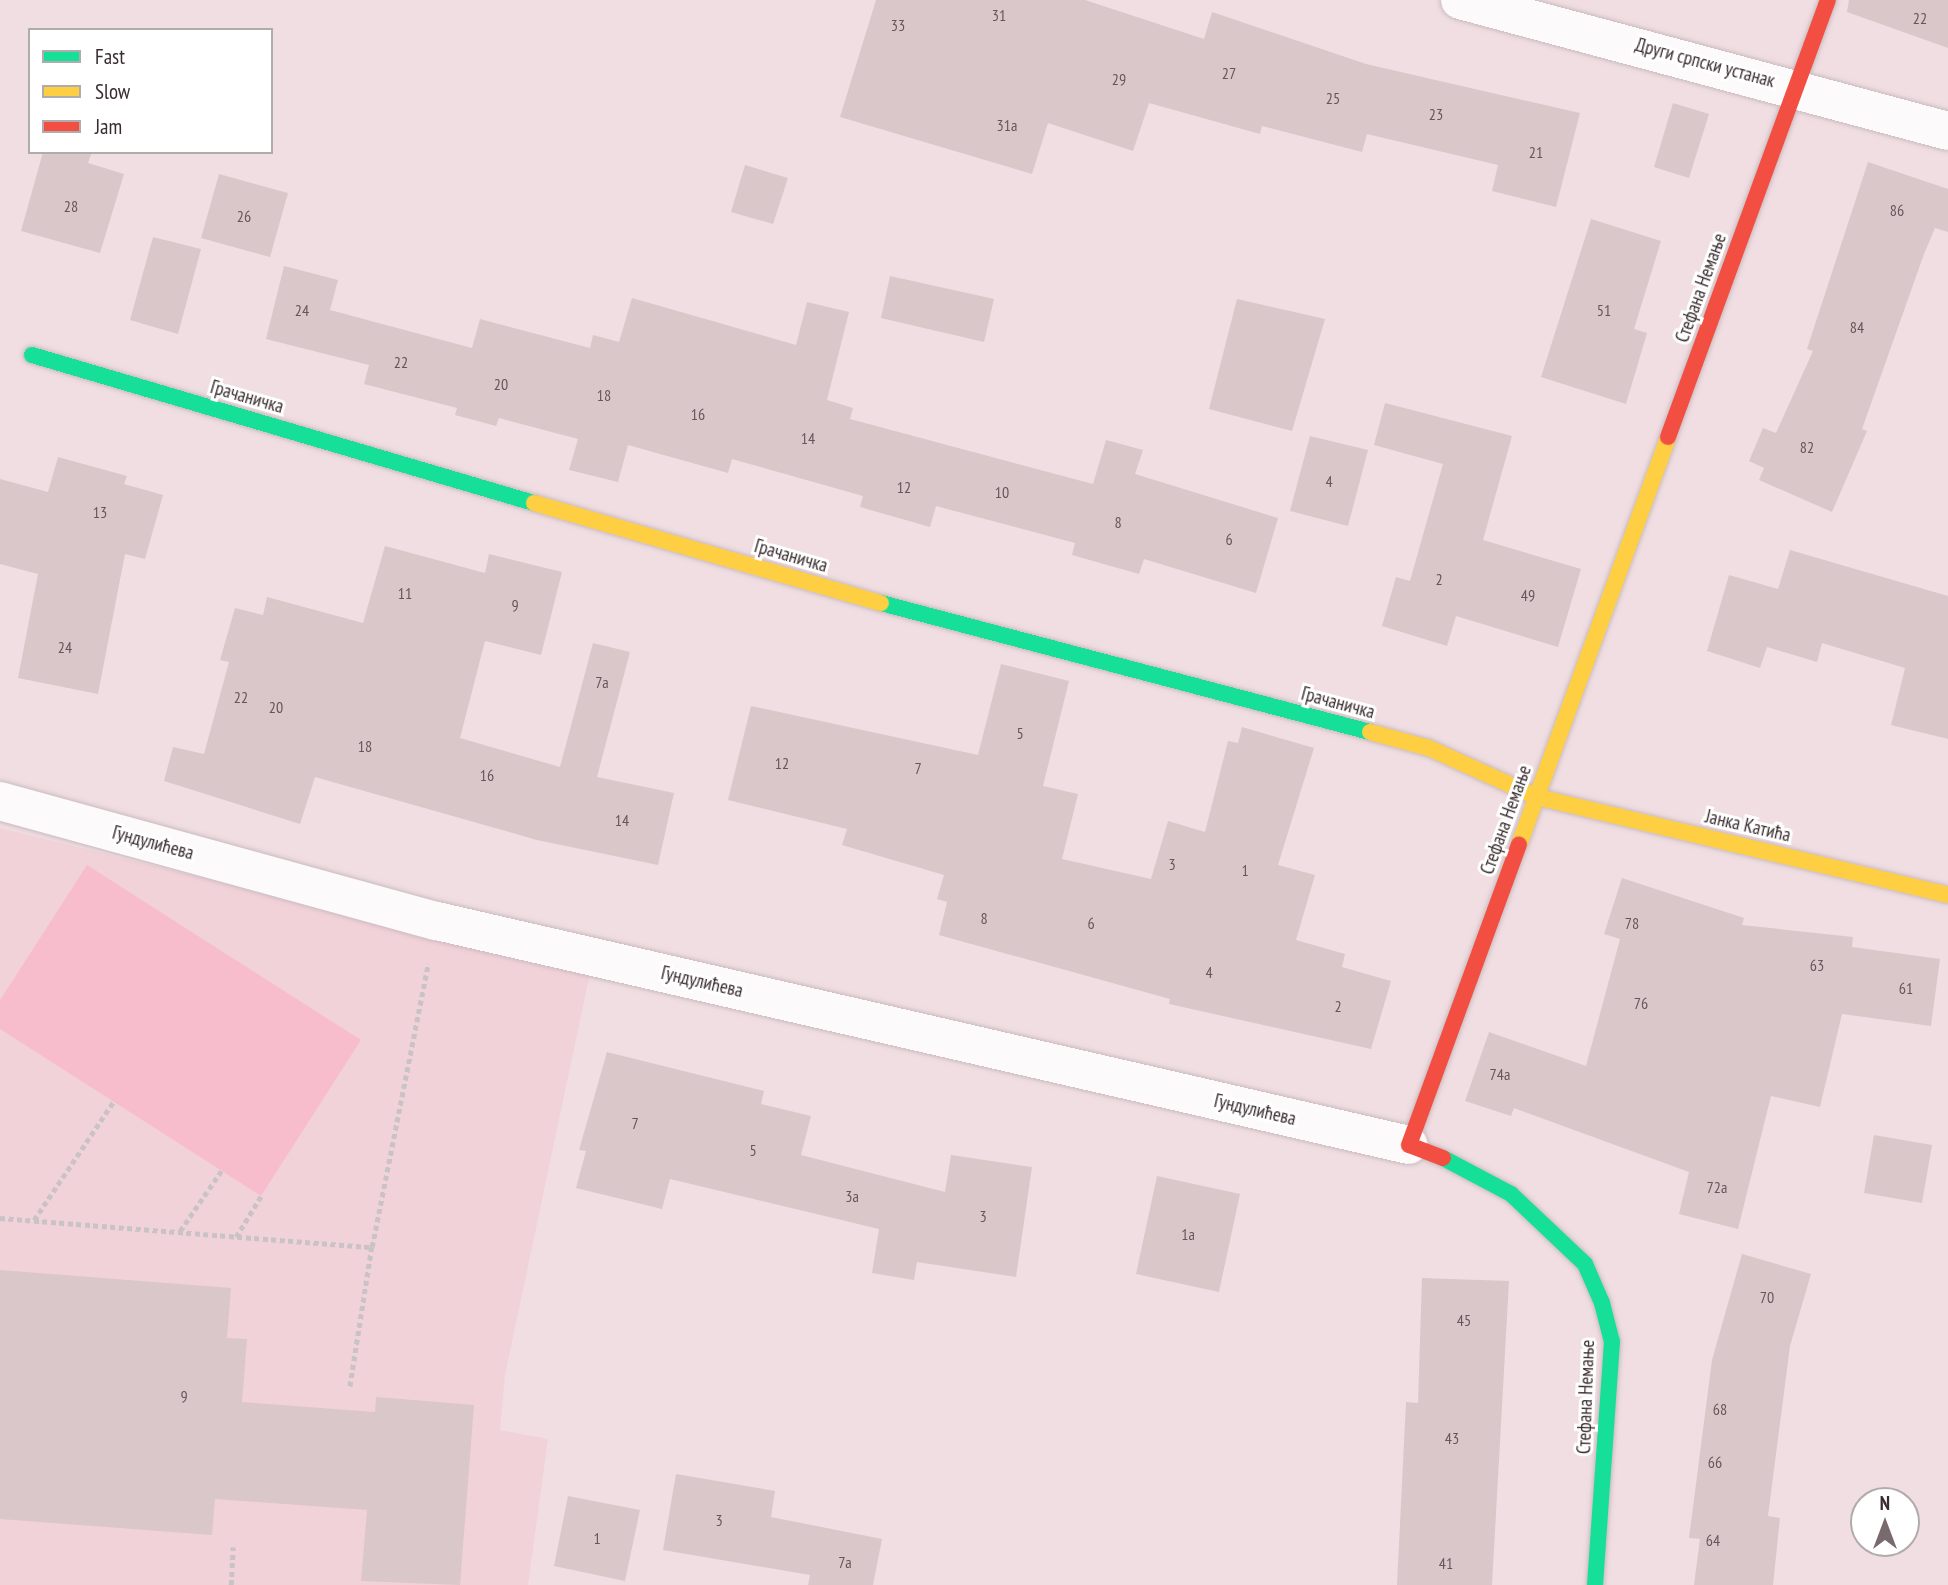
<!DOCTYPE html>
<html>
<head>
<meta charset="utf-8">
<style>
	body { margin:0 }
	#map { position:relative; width:1948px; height:1585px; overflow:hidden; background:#f0dee2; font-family:"PT Sans Narrow",sans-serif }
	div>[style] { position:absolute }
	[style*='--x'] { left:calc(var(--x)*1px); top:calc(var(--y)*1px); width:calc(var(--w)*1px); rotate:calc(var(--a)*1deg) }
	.built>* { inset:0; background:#f2d2d9 }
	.green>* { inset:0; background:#f8bdcc }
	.building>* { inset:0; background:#dac7ca }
	.path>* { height:4.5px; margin-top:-2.25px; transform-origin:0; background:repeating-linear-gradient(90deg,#c9c3c5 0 5px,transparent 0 8.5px) }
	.roads { filter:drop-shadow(0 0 2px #cabbbf) drop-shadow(0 0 2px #cabbbf) }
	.street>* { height:38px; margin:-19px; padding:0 19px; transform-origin:19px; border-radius:19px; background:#fdfafb }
	.fast>* { height:16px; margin:-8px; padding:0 8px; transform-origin:8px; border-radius:8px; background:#16e098 }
	.slow>* { height:16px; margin:-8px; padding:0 8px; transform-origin:8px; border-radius:8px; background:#ffcf43 }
	.jam>* { height:16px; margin:-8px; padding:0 8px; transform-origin:8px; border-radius:8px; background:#f24e42 }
	span { translate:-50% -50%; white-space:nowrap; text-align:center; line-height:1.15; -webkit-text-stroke:6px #fff; paint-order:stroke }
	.number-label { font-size:16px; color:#655659 }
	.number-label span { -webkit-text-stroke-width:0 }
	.street-label { font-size:19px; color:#392c2f }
	.legend { position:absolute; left:28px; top:28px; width:245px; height:126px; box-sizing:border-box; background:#fff; border:2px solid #b0abac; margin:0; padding:9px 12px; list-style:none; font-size:21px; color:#392c2f }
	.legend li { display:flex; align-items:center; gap:14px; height:35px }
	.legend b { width:35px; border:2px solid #b0abac }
	.north { position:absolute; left:1850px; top:1487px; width:70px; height:70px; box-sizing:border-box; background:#fff; border:2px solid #b0abac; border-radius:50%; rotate:0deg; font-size:19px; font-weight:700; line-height:28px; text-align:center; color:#392c2f }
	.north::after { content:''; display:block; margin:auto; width:24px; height:32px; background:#796a6e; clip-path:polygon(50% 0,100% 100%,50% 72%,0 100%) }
</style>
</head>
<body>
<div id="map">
	<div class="built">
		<div style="clip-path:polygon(0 828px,590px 973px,505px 1375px,500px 1430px,548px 1439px,528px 1585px,0 1585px)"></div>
	</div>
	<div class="green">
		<div style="clip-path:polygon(87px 865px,361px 1040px,261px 1196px,0 1029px,0 1000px)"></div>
	</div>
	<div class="building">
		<div style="clip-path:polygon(876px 0,1085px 0,1204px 39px,1212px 12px,1366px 64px,1580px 113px,1556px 207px,1492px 191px,1498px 165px,1367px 134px,1362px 152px,1262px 126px,1260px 134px,1149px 103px,1133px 151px,1048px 123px,1032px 174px,840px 117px)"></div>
		<div style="clip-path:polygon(1849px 0,1948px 0,1948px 48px,1847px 12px)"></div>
		<div style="clip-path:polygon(1673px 103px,1709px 114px,1689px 178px,1654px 167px)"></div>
		<div style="clip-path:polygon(43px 152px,92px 152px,88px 163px,124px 174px,100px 253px,21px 231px)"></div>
		<div style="clip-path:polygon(1868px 162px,1948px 189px,1948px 232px,1935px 228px,1924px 254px,1862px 429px,1867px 431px,1832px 512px,1759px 480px,1764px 468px,1749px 461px,1763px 428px,1776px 433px,1813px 351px,1807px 349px)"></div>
		<div style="clip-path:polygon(745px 165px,788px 178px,773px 224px,731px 212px)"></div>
		<div style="clip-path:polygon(219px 174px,288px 193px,270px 257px,201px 238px)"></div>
		<div style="clip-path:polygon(1591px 219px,1661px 241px,1634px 329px,1647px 333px,1626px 404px,1541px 377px)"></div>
		<div style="clip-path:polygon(153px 237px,201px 249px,178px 334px,130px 320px)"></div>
		<div style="clip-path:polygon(284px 266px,338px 280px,330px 310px,472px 348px,480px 319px,590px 348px,593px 335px,619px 342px,632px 298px,796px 345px,807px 302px,849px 312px,827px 400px,853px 408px,850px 419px,1093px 484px,1106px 440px,1143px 450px,1135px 474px,1278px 518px,1256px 593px,1144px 559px,1139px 574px,1072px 555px,1075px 543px,936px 506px,930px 527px,860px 507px,863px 496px,732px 459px,728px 473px,628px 445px,618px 482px,569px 470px,578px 439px,499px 418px,496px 426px,455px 415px,457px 408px,364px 384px,369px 365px,266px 339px)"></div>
		<div style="clip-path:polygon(890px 276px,994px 299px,984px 342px,881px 318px)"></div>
		<div style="clip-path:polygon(1237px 299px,1325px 319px,1292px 431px,1209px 409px)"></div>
		<div style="clip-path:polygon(1385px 403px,1512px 436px,1483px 540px,1581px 569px,1558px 647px,1456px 616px,1447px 646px,1382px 626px,1396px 577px,1410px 581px,1443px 464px,1374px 445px)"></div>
		<div style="clip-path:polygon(1310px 436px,1368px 450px,1348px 526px,1290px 511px)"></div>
		<div style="clip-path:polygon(58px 457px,127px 476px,124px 484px,163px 495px,145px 559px,125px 554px,98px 694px,18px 678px,38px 574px,0 564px,0 479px,48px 492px)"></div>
		<div style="clip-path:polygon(385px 546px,485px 573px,489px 554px,562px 572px,541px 655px,485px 641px,460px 738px,560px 767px,593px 643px,630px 652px,597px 777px,674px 793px,658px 865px,537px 840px,315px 777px,300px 824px,164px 781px,173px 747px,204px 754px,229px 662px,220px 660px,235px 608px,263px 615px,267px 597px,363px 623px)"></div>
		<div style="clip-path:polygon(1790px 550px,1948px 596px,1948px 739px,1891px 725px,1905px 668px,1822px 643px,1817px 662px,1767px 647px,1760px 668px,1707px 651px,1729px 575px,1778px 589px)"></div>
		<div style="clip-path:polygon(1001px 664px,1069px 681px,1043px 786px,1078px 794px,1062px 859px,1151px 879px,1168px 821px,1205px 832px,1228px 741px,1238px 743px,1242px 727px,1314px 748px,1278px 865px,1315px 875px,1296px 940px,1345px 954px,1342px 967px,1391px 981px,1371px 1049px,1169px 1004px,1170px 999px,939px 935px,947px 902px,937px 899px,944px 875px,842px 845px,847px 829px,728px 800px,751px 706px,978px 755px)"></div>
		<div style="clip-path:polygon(1622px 878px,1744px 918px,1742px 925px,1853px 937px,1852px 947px,1940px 959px,1931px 1026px,1842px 1014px,1820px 1107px,1771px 1096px,1738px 1229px,1679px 1214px,1689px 1172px,1514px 1108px,1511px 1116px,1465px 1101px,1489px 1032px,1586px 1066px,1620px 939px,1604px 934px)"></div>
		<div style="clip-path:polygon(607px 1052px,764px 1091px,761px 1104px,811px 1116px,801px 1155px,945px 1192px,951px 1155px,1032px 1167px,1016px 1277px,917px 1262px,914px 1280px,872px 1273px,879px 1229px,670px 1179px,662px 1209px,576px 1188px,586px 1151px,579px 1150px)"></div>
		<div style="clip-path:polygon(1874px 1135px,1932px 1145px,1922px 1203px,1864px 1193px)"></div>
		<div style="clip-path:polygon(1157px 1176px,1240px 1194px,1219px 1292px,1136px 1274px)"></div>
		<div style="clip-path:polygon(1742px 1254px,1811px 1274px,1790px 1346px,1768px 1516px,1780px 1518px,1773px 1585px,1694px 1585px,1700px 1539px,1689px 1538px,1712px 1360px)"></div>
		<div style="clip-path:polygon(0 1270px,231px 1288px,227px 1338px,247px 1339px,242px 1402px,375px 1412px,376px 1397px,474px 1405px,460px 1585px,361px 1581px,367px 1510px,215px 1499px,212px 1535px,0 1519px)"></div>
		<div style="clip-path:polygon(1422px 1278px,1509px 1281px,1492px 1585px,1397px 1585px,1406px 1402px,1418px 1403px)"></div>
		<div style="clip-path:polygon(676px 1474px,775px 1491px,771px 1517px,882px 1539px,873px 1585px,808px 1585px,810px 1575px,663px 1550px)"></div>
		<div style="clip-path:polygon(568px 1496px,640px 1510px,625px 1581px,554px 1566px)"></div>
	</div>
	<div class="path">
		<div style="--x:0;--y:1218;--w:373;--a:4.5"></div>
		<div style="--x:372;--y:1247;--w:142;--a:98.9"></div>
		<div style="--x:34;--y:1220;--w:143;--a:-56.1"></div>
		<div style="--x:180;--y:1231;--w:74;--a:-55.5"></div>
		<div style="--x:236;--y:1237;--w:48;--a:-58.6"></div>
		<div style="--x:372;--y:1247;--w:289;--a:-78.8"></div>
		<div style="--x:231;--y:1585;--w:38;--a:-87"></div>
	</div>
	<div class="roads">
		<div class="street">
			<div style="--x:1460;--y:0;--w:505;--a:15.03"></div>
			<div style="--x:0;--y:801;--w:453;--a:15.4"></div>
			<div style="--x:437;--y:921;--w:997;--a:12.98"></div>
		</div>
		<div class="fast">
			<div style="--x:32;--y:355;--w:523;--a:16.43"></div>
			<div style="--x:881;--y:603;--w:506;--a:14.78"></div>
			<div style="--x:1443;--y:1158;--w:77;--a:27.9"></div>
			<div style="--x:1511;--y:1194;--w:102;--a:43.4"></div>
			<div style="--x:1585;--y:1264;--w:43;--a:66.4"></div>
			<div style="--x:1602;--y:1303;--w:40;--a:75.6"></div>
			<div style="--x:1612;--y:1342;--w:244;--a:94"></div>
		</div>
		<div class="slow">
			<div style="--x:534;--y:503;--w:361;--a:16.1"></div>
			<div style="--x:1370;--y:732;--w:61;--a:15.2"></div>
			<div style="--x:1429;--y:748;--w:119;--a:24.4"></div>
			<div style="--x:1537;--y:797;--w:423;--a:13.4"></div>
			<div style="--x:1519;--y:845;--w:434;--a:-69.9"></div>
		</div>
		<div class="jam">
			<div style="--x:1668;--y:437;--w:465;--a:-69.9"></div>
			<div style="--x:1443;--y:1158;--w:36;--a:-159"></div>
			<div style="--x:1409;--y:1145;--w:320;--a:-69.9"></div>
		</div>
	</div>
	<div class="number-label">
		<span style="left:999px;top:15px">31</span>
		<span style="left:1920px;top:18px">22</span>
		<span style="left:898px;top:25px">33</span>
		<span style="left:1229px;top:73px">27</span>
		<span style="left:1119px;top:79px">29</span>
		<span style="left:1333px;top:98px">25</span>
		<span style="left:1436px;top:114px">23</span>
		<span style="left:1007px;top:125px">31a</span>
		<span style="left:1536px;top:152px">21</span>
		<span style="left:71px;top:206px">28</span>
		<span style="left:1897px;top:210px">86</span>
		<span style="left:244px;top:216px">26</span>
		<span style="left:302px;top:310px">24</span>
		<span style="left:1604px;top:310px">51</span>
		<span style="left:1857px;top:327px">84</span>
		<span style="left:401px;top:362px">22</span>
		<span style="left:501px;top:384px">20</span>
		<span style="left:604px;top:395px">18</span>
		<span style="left:698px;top:414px">16</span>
		<span style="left:808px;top:438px">14</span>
		<span style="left:1807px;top:447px">82</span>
		<span style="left:1329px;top:481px">4</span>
		<span style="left:904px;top:487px">12</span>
		<span style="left:1002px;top:492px">10</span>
		<span style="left:100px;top:512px">13</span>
		<span style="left:1118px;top:522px">8</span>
		<span style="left:1229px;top:539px">6</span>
		<span style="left:1439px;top:579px">2</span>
		<span style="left:405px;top:593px">11</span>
		<span style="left:1528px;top:595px">49</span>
		<span style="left:515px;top:605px">9</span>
		<span style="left:65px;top:647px">24</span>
		<span style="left:602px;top:682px">7a</span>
		<span style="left:241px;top:697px">22</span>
		<span style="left:276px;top:707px">20</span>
		<span style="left:1020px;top:733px">5</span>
		<span style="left:365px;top:746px">18</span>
		<span style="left:782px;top:763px">12</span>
		<span style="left:918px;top:768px">7</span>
		<span style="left:487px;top:775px">16</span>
		<span style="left:622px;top:820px">14</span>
		<span style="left:1172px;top:864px">3</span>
		<span style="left:1245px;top:870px">1</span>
		<span style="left:984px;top:918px">8</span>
		<span style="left:1091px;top:923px">6</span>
		<span style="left:1632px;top:923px">78</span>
		<span style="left:1817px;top:965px">63</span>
		<span style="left:1209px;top:972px">4</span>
		<span style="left:1906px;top:988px">61</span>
		<span style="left:1641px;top:1003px">76</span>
		<span style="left:1338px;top:1006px">2</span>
		<span style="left:1500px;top:1074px">74a</span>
		<span style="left:635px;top:1123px">7</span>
		<span style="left:753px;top:1150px">5</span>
		<span style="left:1717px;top:1187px">72a</span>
		<span style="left:852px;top:1196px">3a</span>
		<span style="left:983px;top:1216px">3</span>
		<span style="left:1188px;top:1234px">1a</span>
		<span style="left:1767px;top:1297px">70</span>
		<span style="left:1464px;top:1320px">45</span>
		<span style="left:184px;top:1396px">9</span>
		<span style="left:1720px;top:1409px">68</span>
		<span style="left:1452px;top:1438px">43</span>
		<span style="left:1715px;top:1462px">66</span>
		<span style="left:719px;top:1520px">3</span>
		<span style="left:597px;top:1538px">1</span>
		<span style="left:1713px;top:1540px">64</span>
		<span style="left:845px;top:1562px">7a</span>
		<span style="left:1446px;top:1563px">41</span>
	</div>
	<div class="street-label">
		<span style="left:1705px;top:63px;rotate:15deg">Други српски устанак</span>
		<span style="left:1701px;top:288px;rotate:-70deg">Стефана Немање</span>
		<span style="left:247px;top:397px;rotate:16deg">Грачаничка</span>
		<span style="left:791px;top:556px;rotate:16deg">Грачаничка</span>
		<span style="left:1338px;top:703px;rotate:15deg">Грачаничка</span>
		<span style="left:1506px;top:820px;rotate:-70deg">Стефана Немање</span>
		<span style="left:1748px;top:826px;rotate:13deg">Јанка Катића</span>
		<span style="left:153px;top:843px;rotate:15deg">Гундулићева</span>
		<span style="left:702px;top:982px;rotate:13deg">Гундулићева</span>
		<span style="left:1255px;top:1110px;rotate:13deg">Гундулићева</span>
		<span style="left:1586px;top:1397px;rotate:-88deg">Стефана Немање</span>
	</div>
	<ul class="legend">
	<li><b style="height:9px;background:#16e098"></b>Fast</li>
	<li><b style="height:9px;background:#ffcf43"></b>Slow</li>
	<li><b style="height:9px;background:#f24e42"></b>Jam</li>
	</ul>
	<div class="north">N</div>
</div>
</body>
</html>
